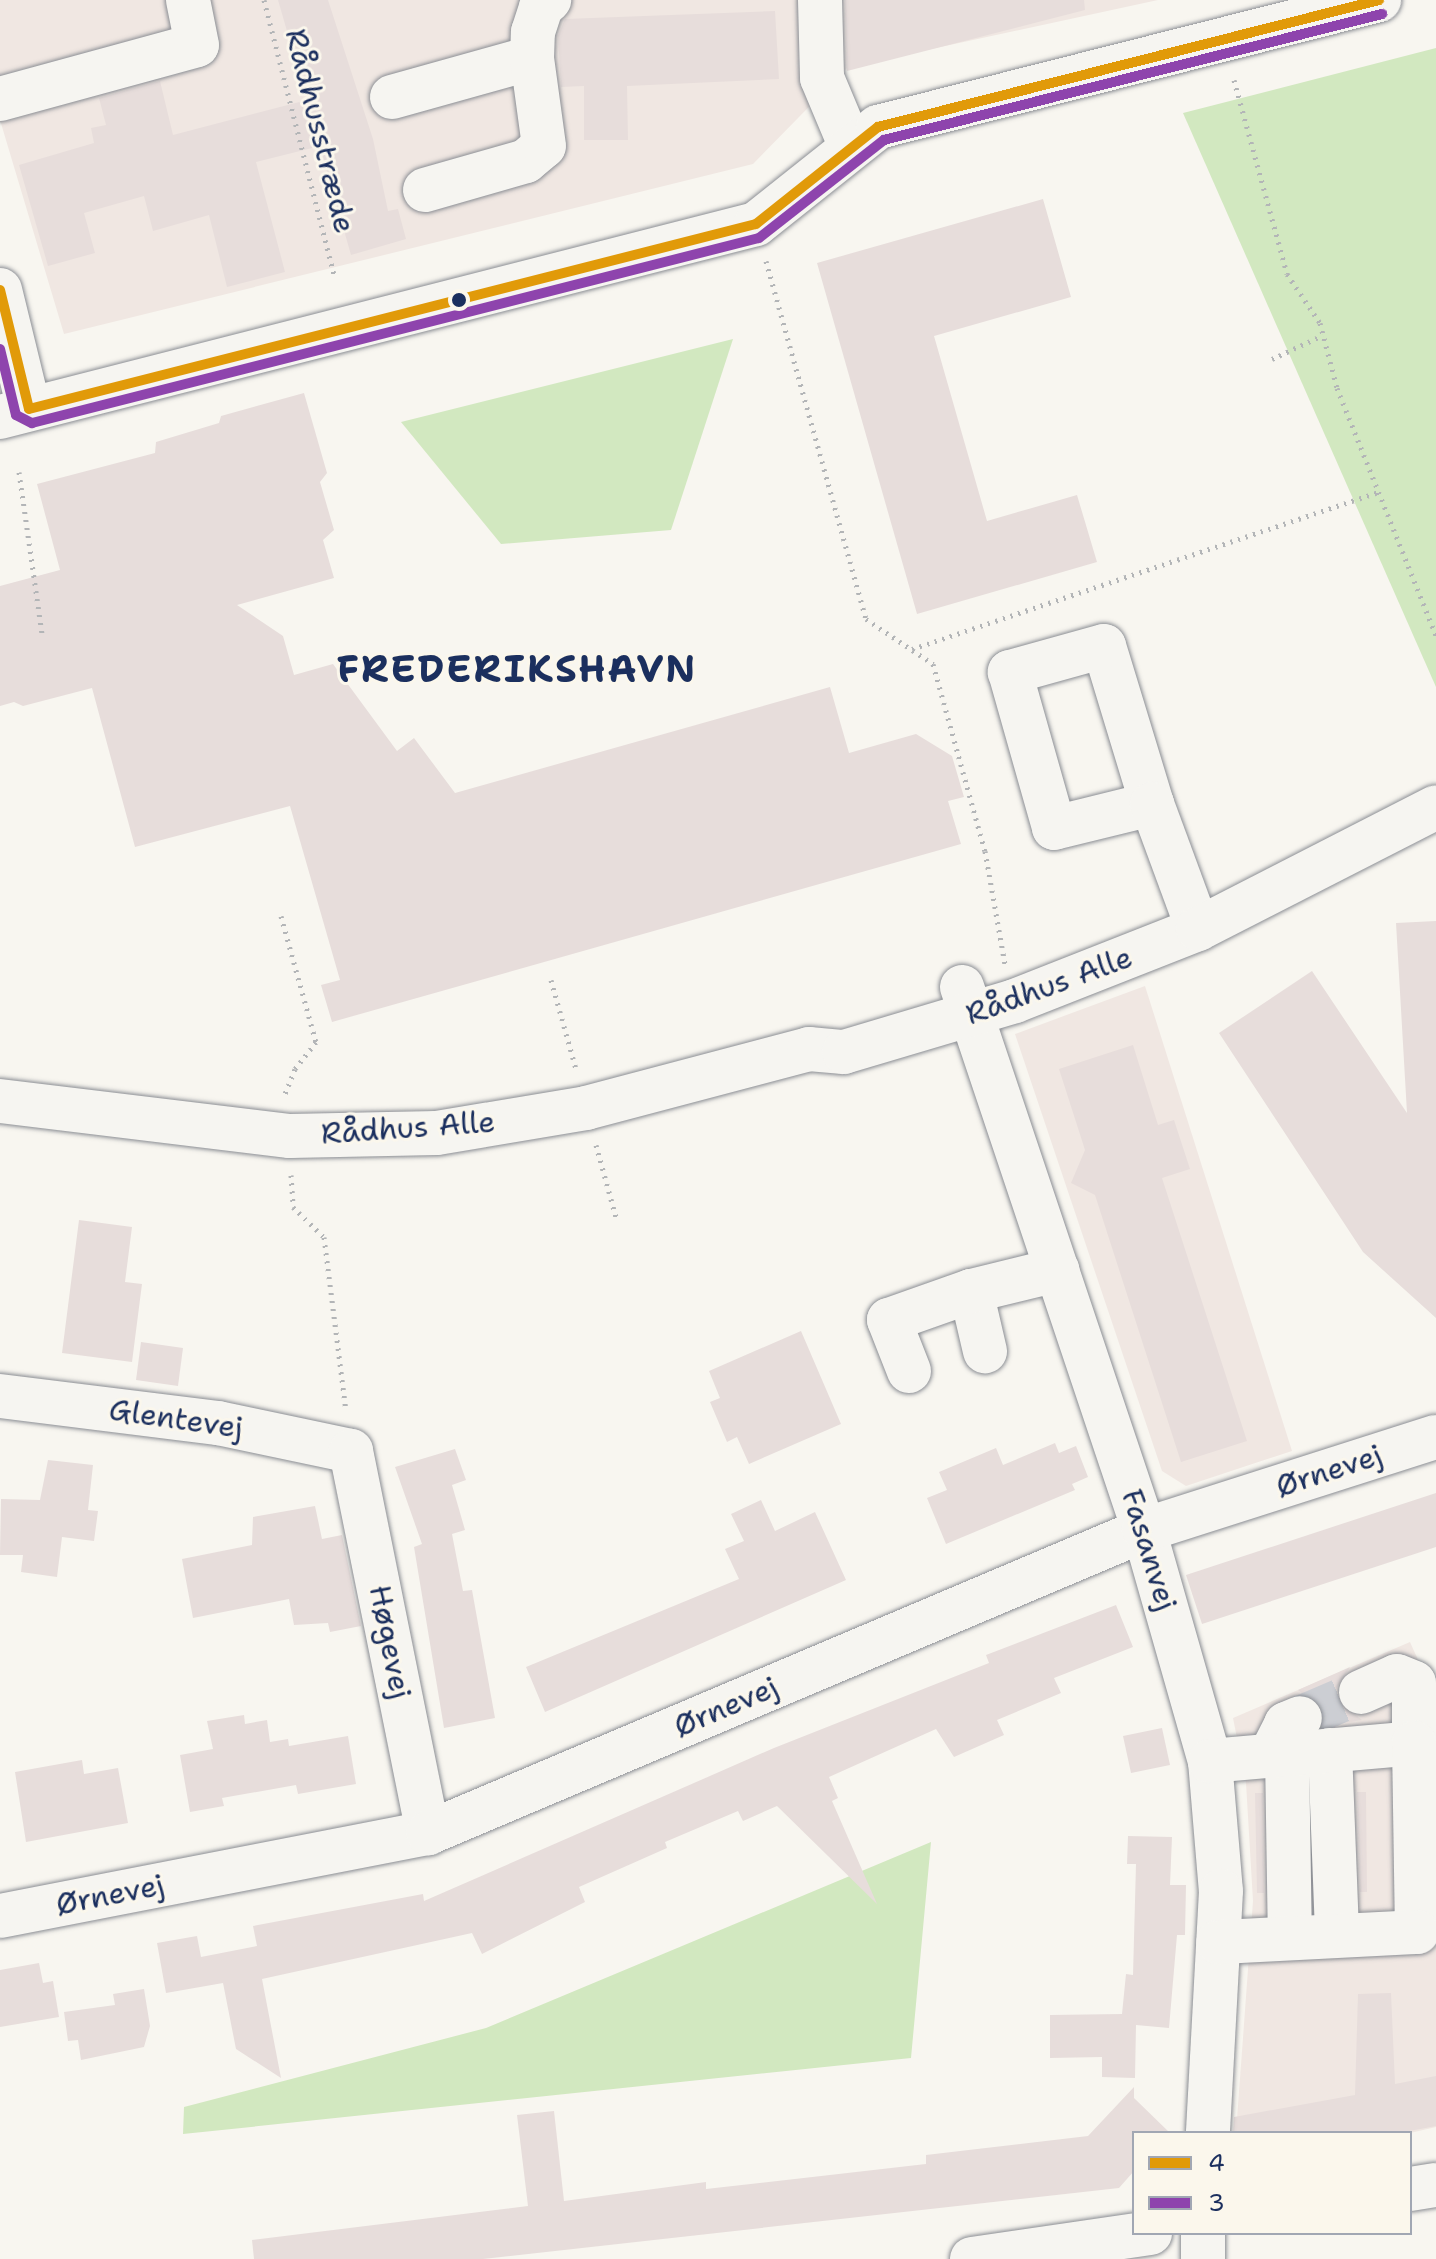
<!DOCTYPE html>
<html>
<head>
<meta charset="utf-8">
<style>
	body { margin:0 }
	#map { position:relative; width:1436px; height:2259px; overflow:hidden; background:#f8f6f0; font-family:"Shantell Sans",sans-serif }
	div>[style] { position:absolute }
	[style*='--x'] { left:calc(var(--x)*1px); top:calc(var(--y)*1px); width:calc(var(--w)*1px); rotate:calc(var(--a)*1deg) }
	.built>* { inset:0; background:#f0e7e2 }
	.green>* { inset:0; background:#d2e8c0 }
	.building>* { inset:0; background:#e7dddb }
	.minor-tunnel>* { height:44px; margin-top:-22px; transform-origin:0; background:repeating-linear-gradient(90deg,#ccced3 0 44px,transparent 0 66px) }
	.path>* { height:5px; margin-top:-2.5px; transform-origin:0; background:repeating-linear-gradient(90deg,#b3b5b7 0 2px,transparent 0 8px) }
	.roads { filter:drop-shadow(0 0 2px #8b8e94) drop-shadow(0 0 2px #8b8e94) }
	.minor>* { height:44px; margin:-22px; padding:0 22px; transform-origin:22px; border-radius:22px; background:#f6f5f1 }
	.bus-1>* { height:10px; margin:-5px; padding:0 5px; transform-origin:5px; border-radius:5px; background:#e19a09 }
	.bus-2>* { height:10px; margin:-5px; padding:0 5px; transform-origin:5px; border-radius:5px; background:#8e44ad }
	.dots>* { width:22px; height:22px; translate:-50% -50%; box-sizing:border-box; border:4px solid #fbf7ec; border-radius:50% }
	span { translate:-50% -50%; white-space:nowrap; text-align:center; line-height:1.15; -webkit-text-stroke:6px #fbf7ec; paint-order:stroke }
	.street-label { font-size:30px; color:#1b2f5e }
	.district-label { font-size:38px; color:#1b2f5e; font-weight:700; letter-spacing:2px }
	.legend { position:absolute; left:1132px; top:2131px; width:280px; height:104px; box-sizing:border-box; background:#fbf7ec; border:2px solid #a1a7b3; margin:0; padding:10px 14px; list-style:none; font-size:24px; color:#1b2f5e }
	.legend li { display:flex; align-items:center; gap:16px; height:40px }
	.legend b { width:40px; border:2px solid #a1a7b3 }
</style>
</head>
<body>
<div id="map">
	<div class="built">
		<div style="clip-path:polygon(0 0,1158px 0,848px 67px,753px 164px,64px 334px,0 120px)"></div>
		<div style="clip-path:polygon(1145px 986px,1292px 1451px,1186px 1486px,1162px 1471px,1015px 1034px)"></div>
		<div style="clip-path:polygon(1410px 1642px,1436px 1700px,1436px 2127px,1410px 2133px,1236px 2133px,1253px 1901px,1246px 1783px,1233px 1718px)"></div>
	</div>
	<div class="green">
		<div style="clip-path:polygon(1436px 48px,1436px 687px,1183px 113px)"></div>
		<div style="clip-path:polygon(733px 339px,671px 530px,501px 544px,401px 422px)"></div>
		<div style="clip-path:polygon(931px 1842px,911px 2058px,183px 2134px,184px 2107px,486px 2028px)"></div>
	</div>
	<div class="building">
		<div style="clip-path:polygon(278px 0,328px 0,373px 139px,388px 211px,398px 209px,406px 239px,351px 255px,320px 146px,256px 162px,285px 272px,227px 287px,209px 215px,153px 231px,144px 196px,84px 213px,95px 253px,48px 266px,19px 165px,94px 143px,91px 128px,106px 125px,99px 98px,160px 81px,173px 135px,307px 100px)"></div>
		<div style="clip-path:polygon(845px 0,1084px 0,1085px 10px,847px 71px)"></div>
		<div style="clip-path:polygon(775px 11px,779px 79px,627px 86px,628px 140px,584px 140px,584px 86px,561px 87px,558px 36px,565px 19px)"></div>
		<div style="clip-path:polygon(1043px 199px,1071px 297px,934px 336px,987px 521px,1077px 495px,1097px 562px,917px 614px,817px 263px)"></div>
		<div style="clip-path:polygon(304px 393px,327px 473px,320px 482px,334px 530px,323px 540px,334px 578px,237px 605px,283px 636px,294px 675px,333px 664px,397px 751px,414px 738px,455px 793px,830px 687px,849px 753px,916px 734px,952px 756px,964px 797px,948px 801px,961px 844px,332px 1022px,321px 985px,340px 980px,290px 806px,135px 847px,92px 688px,23px 706px,14px 702px,0 706px,0 586px,60px 570px,37px 484px,155px 453px,156px 442px,219px 423px,221px 416px)"></div>
		<div style="clip-path:polygon(1436px 921px,1436px 1318px,1363px 1252px,1219px 1033px,1312px 971px,1407px 1113px,1396px 923px)"></div>
		<div style="clip-path:polygon(1133px 1045px,1158px 1125px,1174px 1120px,1190px 1169px,1162px 1178px,1247px 1441px,1181px 1462px,1095px 1195px,1071px 1183px,1085px 1150px,1059px 1069px)"></div>
		<div style="clip-path:polygon(79px 1220px,132px 1227px,125px 1282px,142px 1284px,132px 1362px,62px 1353px)"></div>
		<div style="clip-path:polygon(801px 1331px,841px 1424px,749px 1464px,737px 1437px,727px 1442px,710px 1402px,720px 1398px,709px 1371px)"></div>
		<div style="clip-path:polygon(141px 1342px,183px 1348px,178px 1386px,136px 1380px)"></div>
		<div style="clip-path:polygon(1055px 1443px,1059px 1453px,1076px 1446px,1088px 1477px,1072px 1484px,1075px 1490px,946px 1544px,927px 1498px,947px 1490px,939px 1472px,996px 1448px,1003px 1465px)"></div>
		<div style="clip-path:polygon(455px 1449px,466px 1480px,452px 1485px,465px 1530px,452px 1534px,463px 1591px,472px 1590px,495px 1718px,444px 1728px,414px 1547px,422px 1544px,395px 1467px)"></div>
		<div style="clip-path:polygon(48px 1460px,93px 1465px,88px 1510px,98px 1511px,94px 1541px,62px 1537px,57px 1577px,21px 1572px,23px 1555px,0 1555px,1px 1499px,40px 1500px)"></div>
		<div style="clip-path:polygon(1436px 1493px,1436px 1547px,1202px 1624px,1186px 1575px)"></div>
		<div style="clip-path:polygon(761px 1500px,775px 1531px,815px 1512px,846px 1580px,545px 1712px,526px 1667px,739px 1579px,725px 1549px,744px 1541px,731px 1514px)"></div>
		<div style="clip-path:polygon(315px 1506px,322px 1539px,342px 1535px,361px 1626px,330px 1632px,328px 1623px,294px 1625px,289px 1599px,193px 1618px,182px 1559px,252px 1545px,253px 1517px)"></div>
		<div style="clip-path:polygon(1116px 1605px,1133px 1647px,1054px 1678px,1061px 1693px,997px 1720px,1004px 1735px,954px 1757px,936px 1729px,829px 1777px,838px 1798px,832px 1801px,877px 1904px,777px 1806px,743px 1821px,738px 1811px,665px 1842px,667px 1848px,579px 1887px,585px 1902px,482px 1954px,472px 1933px,262px 1979px,281px 2078px,236px 2049px,223px 1983px,166px 1993px,157px 1943px,197px 1936px,201px 1957px,257px 1946px,253px 1926px,423px 1894px,424px 1901px,774px 1748px,989px 1663px,986px 1655px)"></div>
		<div style="clip-path:polygon(1350px 1667px,1336px 1689px,1338px 1701px,1362px 1720px,1323px 1726px,1323px 1707px,1298px 1690px)"></div>
		<div style="clip-path:polygon(244px 1715px,245px 1724px,267px 1720px,270px 1742px,288px 1739px,289px 1746px,348px 1736px,356px 1784px,298px 1794px,296px 1785px,222px 1798px,224px 1806px,190px 1812px,180px 1755px,213px 1749px,207px 1721px)"></div>
		<div style="clip-path:polygon(1162px 1728px,1170px 1765px,1131px 1773px,1123px 1736px)"></div>
		<div style="clip-path:polygon(82px 1760px,84px 1774px,118px 1768px,128px 1823px,26px 1842px,15px 1772px)"></div>
		<div style="clip-path:polygon(1357px 1792px,1366px 1792px,1367px 1892px,1360px 1892px)"></div>
		<div style="clip-path:polygon(1255px 1793px,1263px 1793px,1264px 1893px,1257px 1893px)"></div>
		<div style="clip-path:polygon(1128px 1836px,1172px 1837px,1170px 1885px,1186px 1885px,1185px 1935px,1177px 1935px,1169px 2028px,1136px 2025px,1135px 2078px,1102px 2077px,1102px 2057px,1050px 2058px,1050px 2015px,1122px 2014px,1126px 1974px,1133px 1975px,1136px 1864px,1127px 1864px)"></div>
		<div style="clip-path:polygon(39px 1963px,43px 1983px,53px 1981px,59px 2017px,0 2027px,0 1970px)"></div>
		<div style="clip-path:polygon(144px 1989px,150px 2026px,144px 2047px,81px 2060px,78px 2040px,68px 2041px,64px 2012px,115px 2005px,113px 1994px)"></div>
		<div style="clip-path:polygon(1391px 1993px,1395px 2084px,1436px 2076px,1436px 2126px,1399px 2133px,1233px 2133px,1234px 2117px,1355px 2095px,1358px 1994px)"></div>
		<div style="clip-path:polygon(1134px 2087px,1134px 2098px,1170px 2133px,1134px 2133px,1134px 2171px,1119px 2188px,483px 2259px,254px 2259px,252px 2240px,528px 2206px,517px 2115px,554px 2111px,564px 2201px,706px 2182px,706px 2189px,926px 2164px,926px 2155px,1088px 2136px)"></div>
	</div>
	<div class="minor-tunnel">
		<div style="--x:1300;--y:1718;--w:66;--a:-23.1"></div>
	</div>
	<div class="path">
		<div style="--x:264;--y:0;--w:283;--a:75.7"></div>
		<div style="--x:1234;--y:80;--w:201;--a:74.7"></div>
		<div style="--x:1287;--y:274;--w:59;--a:56"></div>
		<div style="--x:1320;--y:323;--w:67;--a:75.3"></div>
		<div style="--x:1337;--y:388;--w:267;--a:68.2"></div>
		<div style="--x:766;--y:261;--w:372;--a:74.4"></div>
		<div style="--x:866;--y:619;--w:81;--a:33.9"></div>
		<div style="--x:933;--y:664;--w:194;--a:74.5"></div>
		<div style="--x:985;--y:851;--w:116;--a:80"></div>
		<div style="--x:1272;--y:359;--w:56;--a:-25.2"></div>
		<div style="--x:19;--y:472;--w:164;--a:81.9"></div>
		<div style="--x:912;--y:649;--w:492;--a:-18.6"></div>
		<div style="--x:281;--y:916;--w:131;--a:74.5"></div>
		<div style="--x:316;--y:1042;--w:34;--a:128"></div>
		<div style="--x:295;--y:1069;--w:31;--a:112"></div>
		<div style="--x:551;--y:980;--w:92;--a:74.3"></div>
		<div style="--x:596;--y:1145;--w:75;--a:74.5"></div>
		<div style="--x:291;--y:1175;--w:32;--a:86"></div>
		<div style="--x:293;--y:1207;--w:43;--a:44.1"></div>
		<div style="--x:324;--y:1237;--w:174;--a:82.8"></div>
	</div>
	<div class="roads">
		<div class="minor">
			<div style="--x:820;--y:0;--w:78;--a:88.5"></div>
			<div style="--x:822;--y:78;--w:73;--a:67.3"></div>
			<div style="--x:392;--y:97;--w:145;--a:-15.6"></div>
			<div style="--x:0;--y:99;--w:204;--a:-15.3"></div>
			<div style="--x:197;--y:45;--w:46;--a:-101.3"></div>
			<div style="--x:425;--y:190;--w:105;--a:-16"></div>
			<div style="--x:526;--y:161;--w:23;--a:-40"></div>
			<div style="--x:544;--y:146;--w:89;--a:-97.8"></div>
			<div style="--x:532;--y:58;--w:26;--a:-88"></div>
			<div style="--x:533;--y:32;--w:26;--a:-72"></div>
			<div style="--x:541;--y:7;--w:11;--a:-41"></div>
			<div style="--x:0;--y:290;--w:122;--a:76.3"></div>
			<div style="--x:0;--y:417;--w:780;--a:-14.32"></div>
			<div style="--x:756;--y:224;--w:156;--a:-38.5"></div>
			<div style="--x:878;--y:127;--w:517;--a:-14.22"></div>
			<div style="--x:1152;--y:804;--w:165;--a:-106.9"></div>
			<div style="--x:1104;--y:646;--w:98;--a:164.5"></div>
			<div style="--x:1010;--y:672;--w:162;--a:74.2"></div>
			<div style="--x:1054;--y:828;--w:101;--a:-13.8"></div>
			<div style="--x:1152;--y:804;--w:133;--a:69.8"></div>
			<div style="--x:962;--y:987;--w:573;--a:71.47"></div>
			<div style="--x:1144;--y:1530;--w:240;--a:74.1"></div>
			<div style="--x:1210;--y:1761;--w:130;--a:85.2"></div>
			<div style="--x:1221;--y:1891;--w:242;--a:93.1"></div>
			<div style="--x:0;--y:1101;--w:292;--a:6.9"></div>
			<div style="--x:290;--y:1136;--w:147;--a:-1.2"></div>
			<div style="--x:437;--y:1133;--w:151;--a:-9.5"></div>
			<div style="--x:586;--y:1108;--w:231;--a:-14.8"></div>
			<div style="--x:809;--y:1049;--w:35;--a:5"></div>
			<div style="--x:844;--y:1052;--w:178;--a:-16.6"></div>
			<div style="--x:1015;--y:1001;--w:197;--a:-21.5"></div>
			<div style="--x:1198;--y:929;--w:267;--a:-27.1"></div>
			<div style="--x:971;--y:1291;--w:62;--a:76.9"></div>
			<div style="--x:909;--y:1371;--w:55;--a:-111.4"></div>
			<div style="--x:889;--y:1320;--w:87;--a:-19.5"></div>
			<div style="--x:971;--y:1291;--w:89;--a:-13.7"></div>
			<div style="--x:0;--y:1396;--w:220;--a:7.1"></div>
			<div style="--x:218;--y:1423;--w:136;--a:11.9"></div>
			<div style="--x:351;--y:1451;--w:390;--a:78.6"></div>
			<div style="--x:1361;--y:1692;--w:39;--a:-24"></div>
			<div style="--x:1397;--y:1676;--w:18;--a:22"></div>
			<div style="--x:1414;--y:1683;--w:60;--a:90"></div>
			<div style="--x:1330;--y:1750;--w:185;--a:87.8"></div>
			<div style="--x:1287;--y:1754;--w:184;--a:89.1"></div>
			<div style="--x:1270;--y:1756;--w:36;--a:-63"></div>
			<div style="--x:1286;--y:1724;--w:15;--a:-23"></div>
			<div style="--x:1210;--y:1761;--w:205;--a:-5"></div>
			<div style="--x:1414;--y:1743;--w:189;--a:89.1"></div>
			<div style="--x:1417;--y:1932;--w:199;--a:177.1"></div>
			<div style="--x:0;--y:1916;--w:436;--a:-11"></div>
			<div style="--x:428;--y:1833;--w:777;--a:-22.94"></div>
			<div style="--x:1144;--y:1530;--w:306;--a:-17.7"></div>
			<div style="--x:1410;--y:2189;--w:26;--a:-9"></div>
			<div style="--x:972;--y:2259;--w:180;--a:-8.3"></div>
			<div style="--x:1203;--y:2259;--w:26;--a:-90"></div>
		</div>
	</div>
	<div class="bus-1">
		<div style="--x:0;--y:290;--w:122;--a:76.3"></div>
		<div style="--x:29;--y:409;--w:750;--a:-14.28"></div>
		<div style="--x:756;--y:224;--w:156;--a:-38.5"></div>
		<div style="--x:878;--y:127;--w:517;--a:-14.22"></div>
	</div>
	<div class="bus-2">
		<div style="--x:0;--y:349;--w:68;--a:76.4"></div>
		<div style="--x:16;--y:415;--w:18;--a:27"></div>
		<div style="--x:32;--y:423;--w:750;--a:-14.28"></div>
		<div style="--x:759;--y:238;--w:159;--a:-38.1"></div>
		<div style="--x:884;--y:140;--w:514;--a:-14.2"></div>
	</div>
	<div class="dots">
		<div style="left:459px;top:300px;background:#1b2f5e"></div>
	</div>
	<div class="street-label">
		<span style="left:320px;top:131px;rotate:76deg">Rådhusstræde</span>
		<span style="left:1049px;top:986px;rotate:-20deg">Rådhus Alle</span>
		<span style="left:408px;top:1128px;rotate:-4deg">Rådhus Alle</span>
		<span style="left:176px;top:1419px;rotate:8deg">Glentevej</span>
		<span style="left:1329px;top:1471px;rotate:-18deg">Ørnevej</span>
		<span style="left:1149px;top:1550px;rotate:73deg">Fasanvej</span>
		<span style="left:390px;top:1642px;rotate:79deg">Høgevej</span>
		<span style="left:726px;top:1707px;rotate:-23deg">Ørnevej</span>
		<span style="left:110px;top:1895px;rotate:-11deg">Ørnevej</span>
	</div>
	<div class="district-label">
		<span style="left:517px;top:669px">FREDERIKSHAVN</span>
	</div>
	<ul class="legend">
	<li><b style="height:10px;background:#e19a09"></b>4</li>
	<li><b style="height:10px;background:#8e44ad"></b>3</li>
	</ul>
</div>
</body>
</html>
